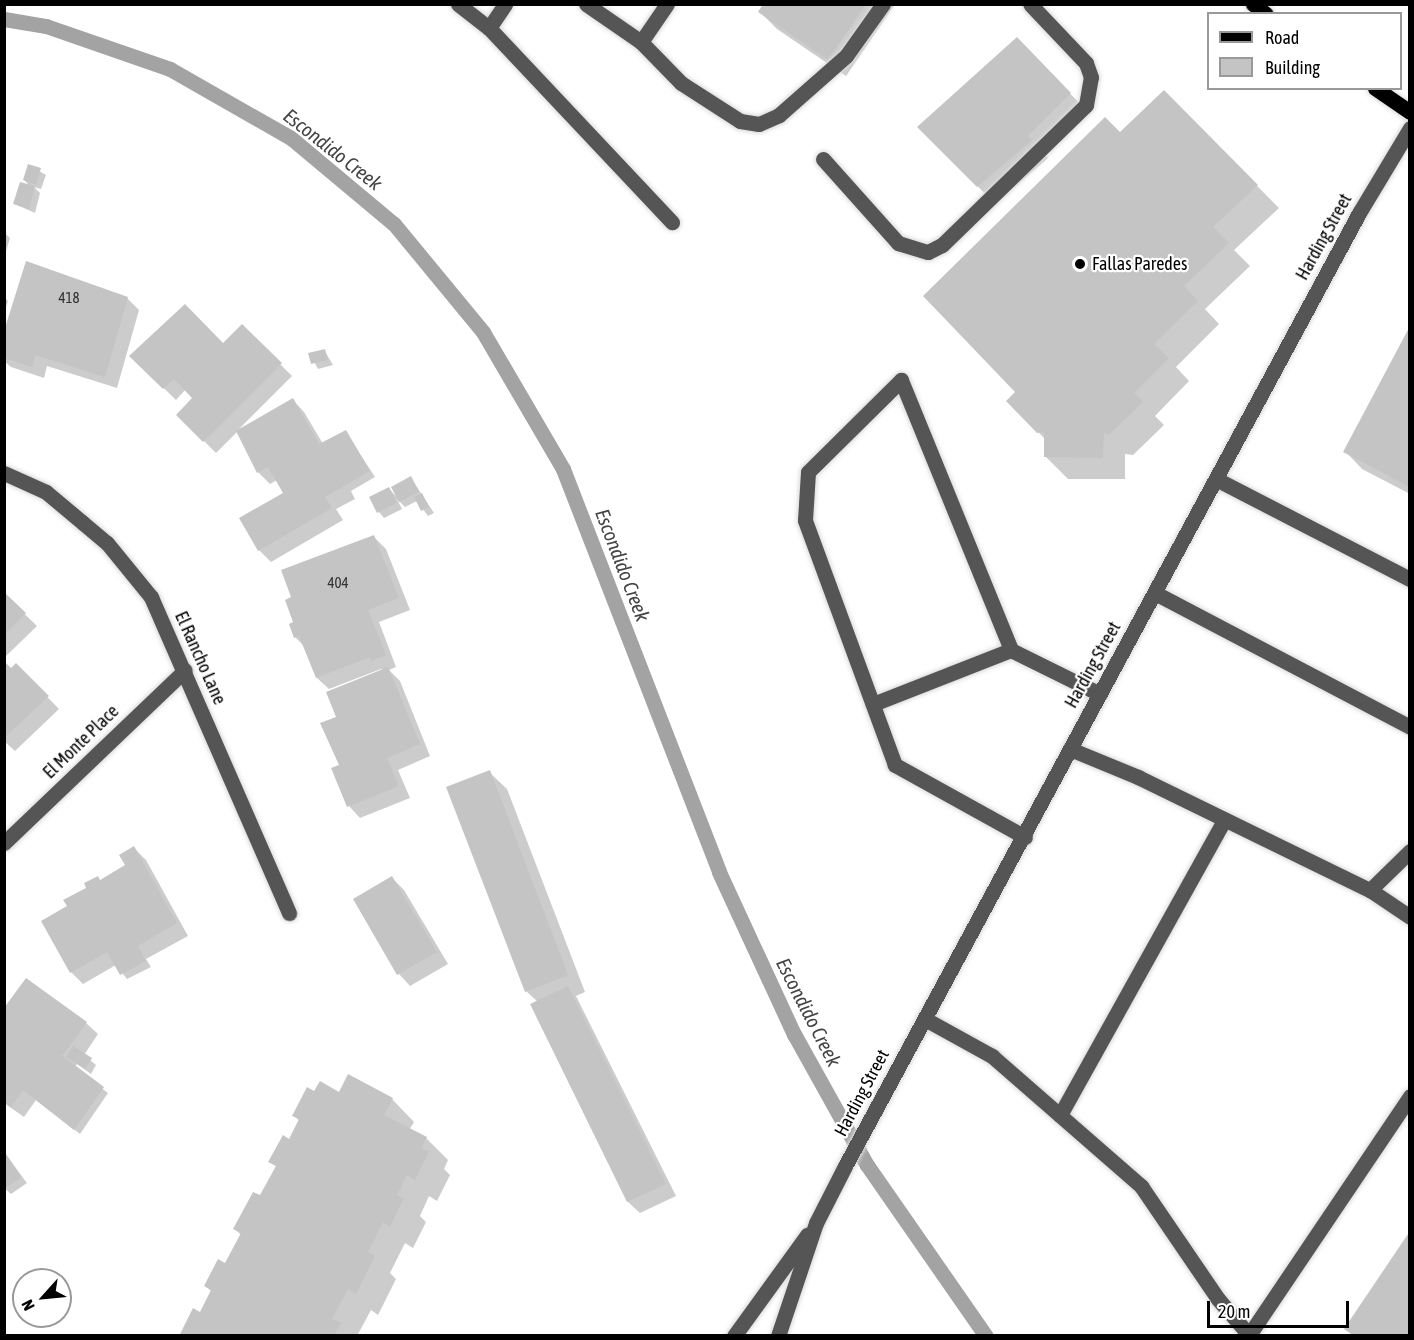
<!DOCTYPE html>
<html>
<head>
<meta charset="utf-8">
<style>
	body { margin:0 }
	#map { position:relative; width:1414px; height:1340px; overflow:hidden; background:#fff; font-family:"Asap Condensed",sans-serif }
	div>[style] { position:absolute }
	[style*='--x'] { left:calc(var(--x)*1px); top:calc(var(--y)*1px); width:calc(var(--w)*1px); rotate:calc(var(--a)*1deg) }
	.shadow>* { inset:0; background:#0003 }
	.stream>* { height:15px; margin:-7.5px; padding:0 7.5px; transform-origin:7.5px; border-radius:7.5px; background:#a3a3a3 }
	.building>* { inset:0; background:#c4c4c4 }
	.roads { filter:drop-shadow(0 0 2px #dbdbdb) drop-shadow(0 0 2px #dbdbdb) }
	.minor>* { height:15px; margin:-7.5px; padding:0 7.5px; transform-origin:7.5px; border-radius:7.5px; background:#555 }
	.major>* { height:15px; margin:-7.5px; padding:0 7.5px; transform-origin:7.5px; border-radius:7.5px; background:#000 }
	.dots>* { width:16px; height:16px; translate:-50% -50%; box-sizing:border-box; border:3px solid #fff; border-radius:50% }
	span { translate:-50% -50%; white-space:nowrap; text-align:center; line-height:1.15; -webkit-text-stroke:4.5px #fff; paint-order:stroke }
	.number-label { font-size:15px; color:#313131 }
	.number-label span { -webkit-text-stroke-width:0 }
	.street-label { font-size:18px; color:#000 }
	.poi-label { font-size:18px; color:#000 }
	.left { translate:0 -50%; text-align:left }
	.water-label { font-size:20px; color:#444; font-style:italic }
	.frame { position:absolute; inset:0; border:6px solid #000; pointer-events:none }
	.legend { position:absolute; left:1207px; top:12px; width:195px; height:78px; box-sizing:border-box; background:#fff; border:2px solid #999; margin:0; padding:8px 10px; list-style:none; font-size:18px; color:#000 }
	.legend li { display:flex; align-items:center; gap:12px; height:30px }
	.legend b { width:30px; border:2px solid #999 }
	.north { position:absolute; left:12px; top:1268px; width:60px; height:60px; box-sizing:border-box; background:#fff; border:2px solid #999; border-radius:50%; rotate:243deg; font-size:16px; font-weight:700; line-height:24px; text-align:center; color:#000 }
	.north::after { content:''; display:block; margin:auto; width:21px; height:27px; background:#000; clip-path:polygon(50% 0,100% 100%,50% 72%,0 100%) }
	.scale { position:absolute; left:1207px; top:1301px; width:142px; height:27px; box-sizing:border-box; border:3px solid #000; border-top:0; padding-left:8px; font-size:18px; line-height:21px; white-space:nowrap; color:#000; -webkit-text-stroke:4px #fff; paint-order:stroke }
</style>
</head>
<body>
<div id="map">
	<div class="shadow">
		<div style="clip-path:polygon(765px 4px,895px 4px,846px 76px,777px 29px,760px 12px)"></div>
		<div style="clip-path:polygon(1017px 39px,1087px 111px,1044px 154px,1048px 158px,995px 204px,920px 127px)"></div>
		<div style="clip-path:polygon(1164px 92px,1279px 208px,1234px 250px,1250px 266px,1205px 309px,1219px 324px,1176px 367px,1189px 381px,1155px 416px,1164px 425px,1133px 455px,1125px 454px,1125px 479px,1068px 479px,1045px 456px,1045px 439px,1008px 401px,1017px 392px,1120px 134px)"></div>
		<div style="clip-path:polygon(29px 165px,46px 175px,41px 189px,34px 187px,40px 193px,35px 213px,15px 204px,31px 187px,24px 180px)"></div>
		<div style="clip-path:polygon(4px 232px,10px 238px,4px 258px)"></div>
		<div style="clip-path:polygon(4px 297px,8px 301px,4px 314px)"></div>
		<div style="clip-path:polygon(127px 298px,139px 310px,117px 388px,47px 366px,44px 378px,11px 367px,4px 361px,4px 337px)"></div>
		<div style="clip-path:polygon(242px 326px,292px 376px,239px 429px,293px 400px,304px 412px,323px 444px,345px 431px,375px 477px,351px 491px,355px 499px,336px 509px,343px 520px,271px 562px,259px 550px,285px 494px,277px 480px,270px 484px,258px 472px,238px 431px,216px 453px,178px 415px,195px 398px,186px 389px,176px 400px,131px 356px,223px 345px)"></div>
		<div style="clip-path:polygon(1410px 329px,1410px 494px,1362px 469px,1345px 451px)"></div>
		<div style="clip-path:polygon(324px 350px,333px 365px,318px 369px,310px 354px)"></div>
		<div style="clip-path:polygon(411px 478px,434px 513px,428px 516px,417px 501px,405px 507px,397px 499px,402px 509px,384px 518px,379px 512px,389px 489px,397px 497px)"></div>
		<div style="clip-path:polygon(374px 537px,386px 549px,410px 610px,379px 622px,396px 667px,389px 670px,400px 681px,430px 756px,398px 770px,410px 798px,360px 818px,349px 806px,338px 717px,383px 671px,381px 669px,329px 689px,317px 678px,305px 647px,295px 637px)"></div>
		<div style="clip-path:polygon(4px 594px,37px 626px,4px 658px)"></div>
		<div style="clip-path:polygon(4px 663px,11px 670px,16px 665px,59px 709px,15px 751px,4px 741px)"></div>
		<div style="clip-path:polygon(489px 772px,507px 789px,585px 992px,576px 996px,676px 1196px,640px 1213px,628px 1202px,532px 1005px,538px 1002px,526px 991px)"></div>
		<div style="clip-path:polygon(134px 848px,146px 860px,188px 936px,146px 959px,151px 967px,127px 979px,116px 965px,83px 984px,71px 972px,69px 907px,127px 866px)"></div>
		<div style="clip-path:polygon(392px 878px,404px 890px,448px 964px,410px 986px,399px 974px,355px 899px)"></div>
		<div style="clip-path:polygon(4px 1011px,86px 1023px,98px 1034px,84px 1055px,96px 1065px,91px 1074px,77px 1064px,75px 1067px,108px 1093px,80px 1134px,36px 1100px,24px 1117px,4px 1103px)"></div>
		<div style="clip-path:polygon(315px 1093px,392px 1099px,414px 1122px,409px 1130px,426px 1138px,448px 1160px,444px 1169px,450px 1175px,437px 1201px,429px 1196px,420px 1216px,426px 1222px,413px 1248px,405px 1243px,390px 1273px,396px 1279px,378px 1315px,371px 1310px,357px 1336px,180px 1336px,200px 1314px,212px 1292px,206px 1286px,226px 1265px,241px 1235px,235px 1229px,261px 1197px,290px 1141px,300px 1122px,294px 1115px)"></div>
		<div style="clip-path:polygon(6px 1156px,27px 1183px,11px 1194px,4px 1188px)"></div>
	</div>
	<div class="stream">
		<div style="--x:4;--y:19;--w:43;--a:9.5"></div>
		<div style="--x:46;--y:26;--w:131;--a:19.1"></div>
		<div style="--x:170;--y:69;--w:139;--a:29.7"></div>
		<div style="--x:291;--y:138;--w:134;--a:39.9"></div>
		<div style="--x:394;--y:224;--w:140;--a:50.5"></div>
		<div style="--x:483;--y:332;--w:159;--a:59.7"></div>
		<div style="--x:563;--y:469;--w:432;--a:68.8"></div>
		<div style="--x:719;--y:872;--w:179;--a:65.2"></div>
		<div style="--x:794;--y:1034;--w:150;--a:60.9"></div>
		<div style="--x:867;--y:1165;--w:208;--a:55.2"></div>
	</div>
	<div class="building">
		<div style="clip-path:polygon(763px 4px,866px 4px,828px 60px,758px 12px)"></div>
		<div style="clip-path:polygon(1017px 37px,1071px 93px,1028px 136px,1032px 140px,977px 187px,917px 127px)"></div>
		<div style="clip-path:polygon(1164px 90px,1258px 185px,1213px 227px,1229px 243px,1184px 286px,1198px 301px,1154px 344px,1169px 358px,1134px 393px,1143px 402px,1110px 434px,1104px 433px,1103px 458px,1044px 457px,1044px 432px,1037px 433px,1006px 401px,1015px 392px,923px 296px,1105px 117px,1120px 132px)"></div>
		<div style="clip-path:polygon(28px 164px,41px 168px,36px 185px,23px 180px)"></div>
		<div style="clip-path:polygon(20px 182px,35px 186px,29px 209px,13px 204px)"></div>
		<div style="clip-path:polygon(26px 261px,128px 297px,105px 377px,35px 355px,32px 367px,4px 358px,4px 331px)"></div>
		<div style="clip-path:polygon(185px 304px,223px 343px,242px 324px,282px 363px,203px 442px,176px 415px,192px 398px,174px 379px,163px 389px,129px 356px)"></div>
		<div style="clip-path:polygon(1410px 326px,1410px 487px,1343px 452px)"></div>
		<div style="clip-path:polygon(325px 349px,328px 360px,311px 364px,308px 353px)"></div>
		<div style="clip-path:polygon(293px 398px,319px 444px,346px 430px,370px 471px,325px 497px,332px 508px,258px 551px,239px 518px,283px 493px,268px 467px,257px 473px,236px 431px)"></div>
		<div style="clip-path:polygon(411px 476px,419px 492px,399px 502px,391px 487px)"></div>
		<div style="clip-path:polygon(389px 487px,397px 503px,377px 513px,369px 497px)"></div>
		<div style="clip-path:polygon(422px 493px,429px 507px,421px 511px,414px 497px)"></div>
		<div style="clip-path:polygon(374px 535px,399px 598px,368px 610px,386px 655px,371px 661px,370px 657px,316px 678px,299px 636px,294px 638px,289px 624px,293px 622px,285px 600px,291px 597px,281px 570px)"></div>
		<div style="clip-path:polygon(4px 592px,26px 613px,4px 635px)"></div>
		<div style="clip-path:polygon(4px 661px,11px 668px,16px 663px,49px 696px,4px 738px)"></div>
		<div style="clip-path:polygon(388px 667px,420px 744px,387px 758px,399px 786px,347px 807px,331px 768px,339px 765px,320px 723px,336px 717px,326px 692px)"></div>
		<div style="clip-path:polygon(490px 770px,568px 975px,525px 992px,446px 787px)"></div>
		<div style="clip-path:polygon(134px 846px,177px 923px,138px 946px,146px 961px,120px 975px,107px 952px,70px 973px,41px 921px,67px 906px,63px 900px,86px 888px,84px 883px,98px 876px,100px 880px,125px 865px,119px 855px)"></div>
		<div style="clip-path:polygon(392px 876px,437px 952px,397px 975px,353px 899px)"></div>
		<div style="clip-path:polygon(26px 978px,87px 1022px,63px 1055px,60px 1054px,104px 1087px,74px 1130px,23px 1090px,11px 1107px,4px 1102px,4px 1008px)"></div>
		<div style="clip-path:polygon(568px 986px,666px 1184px,627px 1202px,530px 1004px)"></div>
		<div style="clip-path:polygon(73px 1046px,92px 1058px,85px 1069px,66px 1057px)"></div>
		<div style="clip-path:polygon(348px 1074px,393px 1098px,384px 1115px,427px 1137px,421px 1148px,429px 1152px,415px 1180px,407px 1175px,397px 1195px,404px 1198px,390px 1227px,383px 1222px,368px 1252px,375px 1256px,356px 1294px,348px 1289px,332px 1319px,341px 1323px,334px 1336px,179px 1336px,193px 1308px,200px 1312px,211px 1290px,204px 1286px,218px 1259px,225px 1263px,241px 1233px,233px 1229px,253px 1192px,260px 1195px,276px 1166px,268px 1162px,283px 1135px,289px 1139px,299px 1119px,292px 1116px,307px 1087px,314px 1091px,320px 1081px,339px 1092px)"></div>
		<div style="clip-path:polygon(6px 1154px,22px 1177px,4px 1189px,4px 1155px)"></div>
		<div style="clip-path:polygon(1410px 1231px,1410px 1336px,1354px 1336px,1344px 1329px)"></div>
	</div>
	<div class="roads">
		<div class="minor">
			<div style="--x:458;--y:4;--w:39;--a:38"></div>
			<div style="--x:489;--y:28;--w:267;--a:46.7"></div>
			<div style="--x:586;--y:4;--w:67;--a:34.6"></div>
			<div style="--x:641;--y:42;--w:46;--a:-55.6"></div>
			<div style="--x:489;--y:28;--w:29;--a:-56"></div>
			<div style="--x:641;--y:42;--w:57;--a:45.7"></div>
			<div style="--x:681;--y:83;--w:70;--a:32.8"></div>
			<div style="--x:740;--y:121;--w:19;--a:9"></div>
			<div style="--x:759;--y:124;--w:22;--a:-24"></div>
			<div style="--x:779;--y:115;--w:89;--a:-41.4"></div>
			<div style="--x:846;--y:56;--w:64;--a:-54.6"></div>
			<div style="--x:823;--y:159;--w:113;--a:48.2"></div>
			<div style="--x:898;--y:243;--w:31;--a:17"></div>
			<div style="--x:928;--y:252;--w:16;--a:-27"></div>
			<div style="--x:942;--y:245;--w:201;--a:-44.2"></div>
			<div style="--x:1086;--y:105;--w:28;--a:-80"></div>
			<div style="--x:1091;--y:77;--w:15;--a:-110"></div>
			<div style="--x:1086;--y:63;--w:81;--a:-133.5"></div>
			<div style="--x:4;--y:473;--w:46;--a:24.3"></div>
			<div style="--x:46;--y:492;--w:48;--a:40"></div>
			<div style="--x:83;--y:523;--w:31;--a:40"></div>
			<div style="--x:107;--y:543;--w:70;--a:50.8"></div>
			<div style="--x:151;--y:597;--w:345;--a:66.4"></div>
			<div style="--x:1216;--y:479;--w:218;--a:27.3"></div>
			<div style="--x:1155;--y:593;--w:288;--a:27.7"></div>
			<div style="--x:873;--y:704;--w:148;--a:-21.4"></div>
			<div style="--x:1070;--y:749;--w:74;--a:22.4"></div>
			<div style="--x:1138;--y:777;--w:258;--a:26"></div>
			<div style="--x:1370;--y:890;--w:48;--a:34"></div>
			<div style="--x:1025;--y:837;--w:149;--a:-151"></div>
			<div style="--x:895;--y:765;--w:261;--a:-110.2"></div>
			<div style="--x:805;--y:520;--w:48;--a:-86.4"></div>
			<div style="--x:808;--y:472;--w:131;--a:-44.7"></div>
			<div style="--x:901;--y:380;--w:292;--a:67.8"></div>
			<div style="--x:1011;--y:650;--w:99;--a:26.3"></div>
			<div style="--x:4;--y:843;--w:250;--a:-43.7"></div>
			<div style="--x:1370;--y:890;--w:56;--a:-44.3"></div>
			<div style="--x:925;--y:1019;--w:77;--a:28.9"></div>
			<div style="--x:992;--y:1056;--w:198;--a:41.1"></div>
			<div style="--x:1141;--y:1186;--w:137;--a:55.7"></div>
			<div style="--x:1218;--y:1299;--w:49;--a:49.1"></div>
			<div style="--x:1060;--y:1115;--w:338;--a:-60.9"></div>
			<div style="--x:1249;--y:1335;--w:288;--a:-56"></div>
			<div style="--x:734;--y:1336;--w:125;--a:-54.1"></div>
			<div style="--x:778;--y:1336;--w:119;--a:-71.4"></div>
			<div style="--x:816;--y:1223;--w:64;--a:-63"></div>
			<div style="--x:845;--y:1166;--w:1083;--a:-61.66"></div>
			<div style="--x:1359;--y:213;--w:99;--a:-59"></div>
		</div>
		<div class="major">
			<div style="--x:1253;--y:4;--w:16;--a:38"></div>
			<div style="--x:1375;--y:88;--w:42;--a:34.4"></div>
		</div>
	</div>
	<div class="dots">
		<div style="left:1080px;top:264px;background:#000"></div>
	</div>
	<div class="number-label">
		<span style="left:69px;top:298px">418</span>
		<span style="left:338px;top:583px">404</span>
	</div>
	<div class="street-label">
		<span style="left:1324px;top:237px;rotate:-61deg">Harding Street</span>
		<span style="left:200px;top:658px;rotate:66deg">El Rancho Lane</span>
		<span style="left:1093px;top:665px;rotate:-61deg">Harding Street</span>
		<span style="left:81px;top:742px;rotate:-44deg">El Monte Place</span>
		<span style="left:862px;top:1093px;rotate:-62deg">Harding Street</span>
	</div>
	<div class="poi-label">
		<span class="left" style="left:1092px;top:264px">Fallas Paredes</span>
	</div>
	<div class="water-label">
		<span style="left:333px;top:149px;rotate:38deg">Escondido Creek</span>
		<span style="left:623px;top:565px;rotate:69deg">Escondido Creek</span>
		<span style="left:809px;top:1012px;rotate:63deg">Escondido Creek</span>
	</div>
	<div class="frame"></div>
	<ul class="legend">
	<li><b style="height:8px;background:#000"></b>Road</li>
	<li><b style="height:16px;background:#c4c4c4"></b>Building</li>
	</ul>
	<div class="north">N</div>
	<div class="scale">20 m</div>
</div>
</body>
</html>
